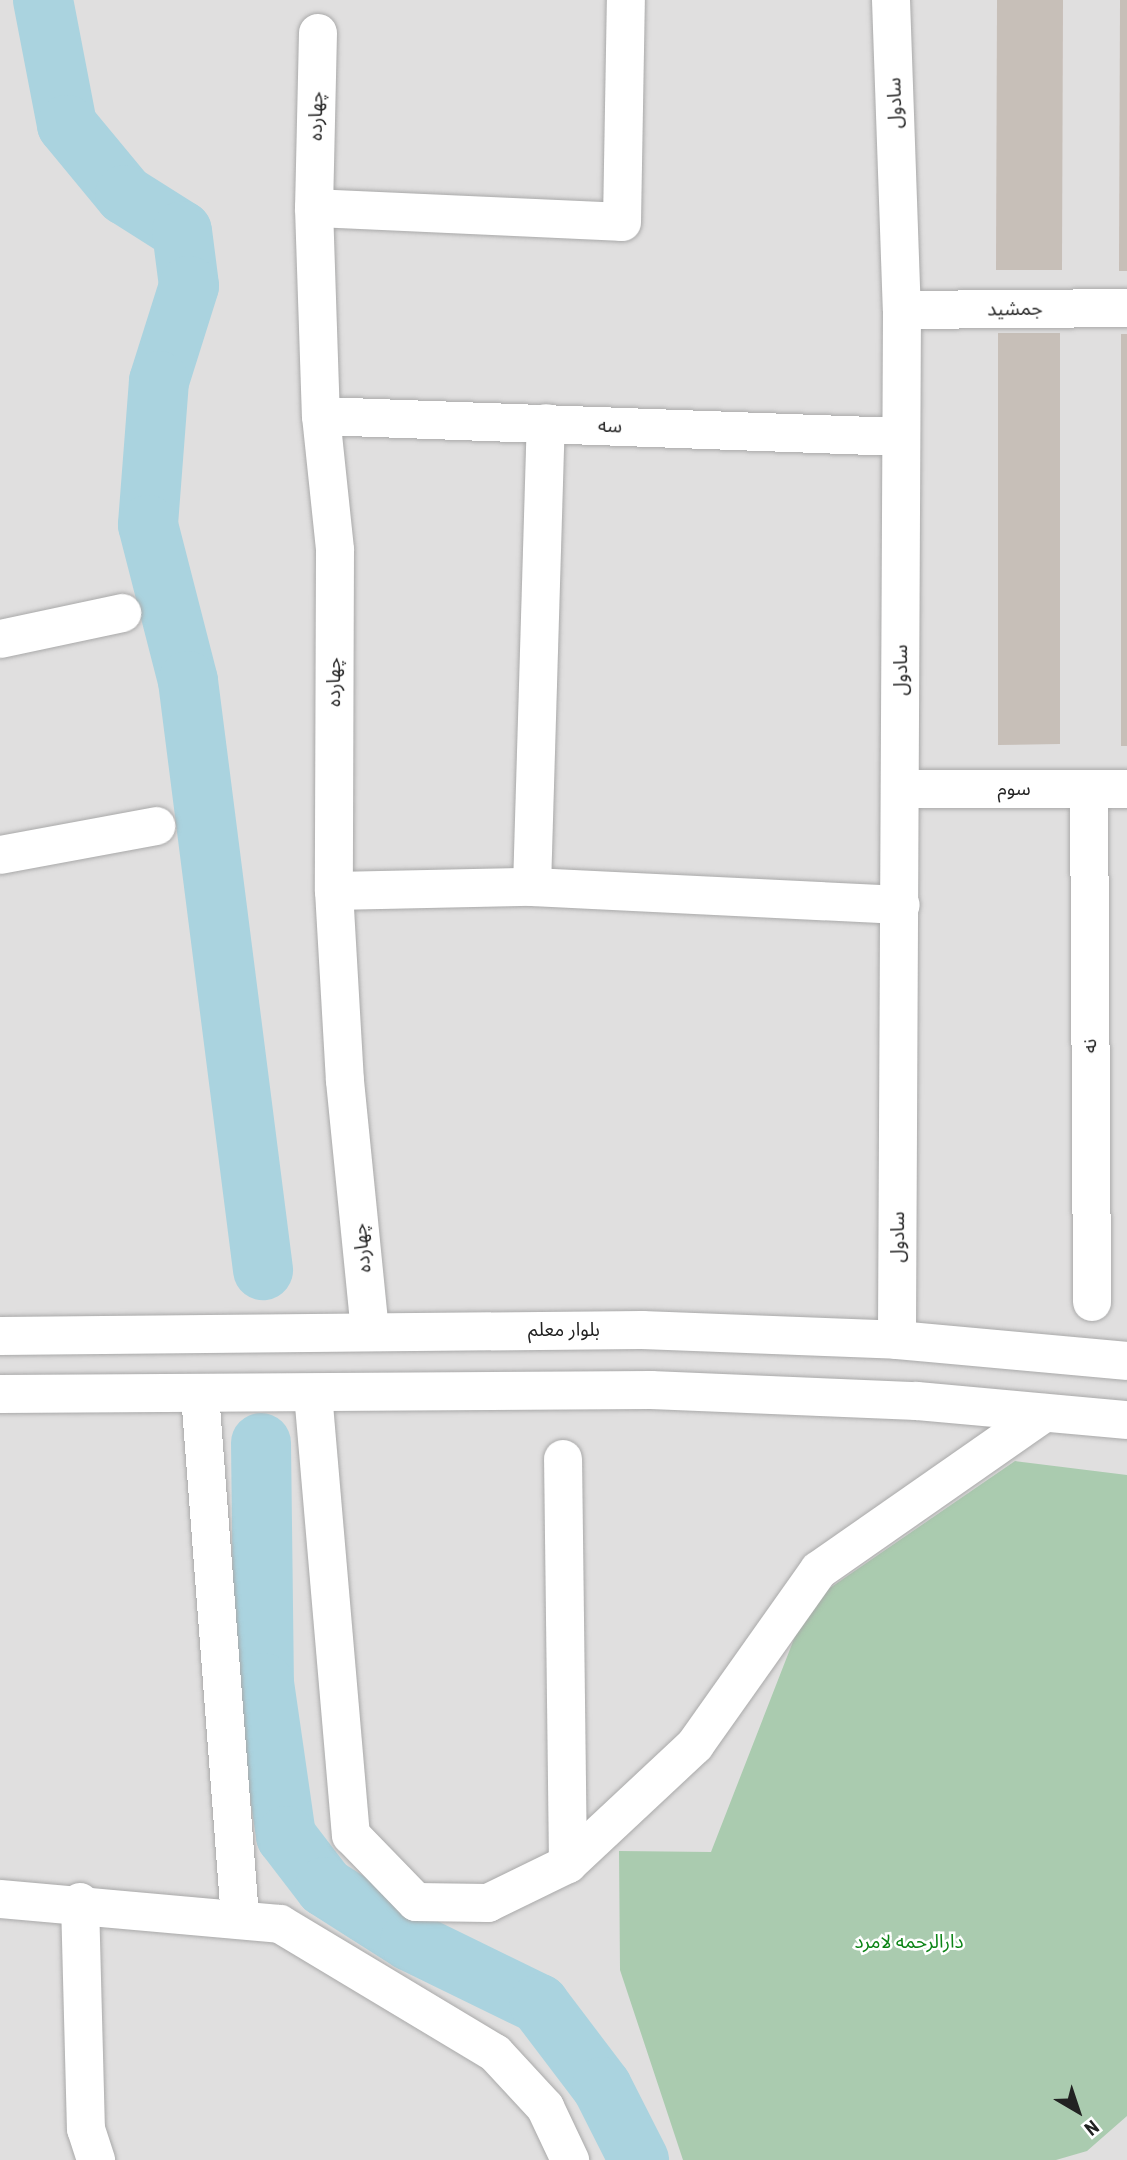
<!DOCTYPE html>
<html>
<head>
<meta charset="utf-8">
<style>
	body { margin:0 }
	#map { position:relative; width:1127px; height:2160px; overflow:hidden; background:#f2efe9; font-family:"Roboto Condensed","Noto Sans Arabic",sans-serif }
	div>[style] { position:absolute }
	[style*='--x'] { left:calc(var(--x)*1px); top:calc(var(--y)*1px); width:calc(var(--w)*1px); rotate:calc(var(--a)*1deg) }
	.residential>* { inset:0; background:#e0dfdf }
	.cemetery>* { inset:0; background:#aacbaf }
	.river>* { height:60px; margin:-30px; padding:0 30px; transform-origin:30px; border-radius:30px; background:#aad3df }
	.building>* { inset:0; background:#c7bfb8 }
	.roads { filter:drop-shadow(0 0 2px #a9a9a9) drop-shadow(0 0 2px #a9a9a9) }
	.minor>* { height:38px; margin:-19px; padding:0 19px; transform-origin:19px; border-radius:19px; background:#fff }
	span { translate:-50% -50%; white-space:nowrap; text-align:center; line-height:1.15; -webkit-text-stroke:5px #fff; paint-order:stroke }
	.street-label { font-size:19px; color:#222 }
	.park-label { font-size:19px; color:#0c8416 }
	.north { position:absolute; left:1043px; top:2076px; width:70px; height:70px; -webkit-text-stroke:5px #fff; paint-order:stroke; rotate:141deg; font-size:19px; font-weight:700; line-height:28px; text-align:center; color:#222 }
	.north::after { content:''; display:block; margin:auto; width:24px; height:32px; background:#222; clip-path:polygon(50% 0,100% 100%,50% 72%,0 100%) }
</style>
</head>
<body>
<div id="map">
	<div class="residential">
		<div style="clip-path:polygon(0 0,1127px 0,1127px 2160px,0 2160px)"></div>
	</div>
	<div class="cemetery">
		<div style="clip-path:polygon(1015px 1461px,1127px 1475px,1127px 2116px,1087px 2151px,1056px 2160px,683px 2160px,620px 1970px,619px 1851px,711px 1852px,808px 1603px)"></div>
	</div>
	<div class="river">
		<div style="--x:43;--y:0;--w:127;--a:79.1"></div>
		<div style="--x:67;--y:125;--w:91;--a:50.4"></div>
		<div style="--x:125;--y:195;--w:67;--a:32.3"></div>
		<div style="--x:182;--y:231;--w:55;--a:82.7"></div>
		<div style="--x:189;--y:286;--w:100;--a:107.5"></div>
		<div style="--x:159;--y:381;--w:144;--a:94.4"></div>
		<div style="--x:148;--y:525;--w:161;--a:75.6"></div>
		<div style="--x:188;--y:681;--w:594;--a:82.74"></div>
		<div style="--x:261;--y:1443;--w:240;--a:89.3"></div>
		<div style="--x:264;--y:1683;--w:155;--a:81.8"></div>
		<div style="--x:286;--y:1836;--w:64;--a:52.6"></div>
		<div style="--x:325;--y:1887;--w:101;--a:32.4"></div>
		<div style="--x:410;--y:1941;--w:144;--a:26"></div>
		<div style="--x:539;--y:2004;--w:104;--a:52.8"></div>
		<div style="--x:602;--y:2087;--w:82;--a:63.1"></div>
	</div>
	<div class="building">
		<div style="clip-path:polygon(997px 0,1063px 0,1062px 270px,996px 270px)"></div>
		<div style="clip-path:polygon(1120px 0,1127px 0,1127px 271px,1119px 271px)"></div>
		<div style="clip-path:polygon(998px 333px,1060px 333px,1060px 744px,998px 745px)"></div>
		<div style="clip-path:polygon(1121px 334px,1127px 334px,1127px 746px,1121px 746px)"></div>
	</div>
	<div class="roads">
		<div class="minor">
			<div style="--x:891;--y:0;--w:310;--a:88"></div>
			<div style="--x:902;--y:310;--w:1030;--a:90.28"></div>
			<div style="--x:318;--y:33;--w:175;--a:91.3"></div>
			<div style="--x:314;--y:208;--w:208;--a:88.1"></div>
			<div style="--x:321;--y:416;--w:135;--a:84"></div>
			<div style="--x:335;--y:550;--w:341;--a:90.2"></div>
			<div style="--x:334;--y:891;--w:190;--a:86.7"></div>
			<div style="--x:345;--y:1081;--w:250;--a:84.3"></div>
			<div style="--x:314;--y:208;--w:308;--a:2.6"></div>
			<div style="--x:622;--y:222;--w:222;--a:-89"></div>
			<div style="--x:902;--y:310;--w:225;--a:-0.5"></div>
			<div style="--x:321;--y:416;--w:578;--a:2.08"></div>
			<div style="--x:0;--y:639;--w:125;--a:-12"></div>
			<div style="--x:901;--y:789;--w:226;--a:0"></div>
			<div style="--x:1089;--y:789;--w:513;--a:89.66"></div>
			<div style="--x:0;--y:855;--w:159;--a:-10.5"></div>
			<div style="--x:532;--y:887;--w:464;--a:-88.3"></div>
			<div style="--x:334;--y:891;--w:198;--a:-1.2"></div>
			<div style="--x:532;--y:887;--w:369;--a:2.8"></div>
			<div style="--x:0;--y:1336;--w:642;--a:-0.54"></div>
			<div style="--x:642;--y:1330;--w:255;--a:2.2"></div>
			<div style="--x:897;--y:1340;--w:231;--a:5.2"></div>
			<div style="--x:313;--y:1393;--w:444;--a:85.1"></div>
			<div style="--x:351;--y:1835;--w:93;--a:45.9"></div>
			<div style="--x:416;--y:1902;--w:72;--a:0.8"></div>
			<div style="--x:488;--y:1903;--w:89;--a:-26"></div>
			<div style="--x:568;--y:1864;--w:405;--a:-90.7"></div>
			<div style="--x:0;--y:1394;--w:651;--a:-0.35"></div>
			<div style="--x:651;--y:1390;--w:266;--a:2.4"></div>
			<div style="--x:917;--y:1401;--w:211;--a:5.2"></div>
			<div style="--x:200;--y:1394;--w:525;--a:85.63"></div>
			<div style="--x:568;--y:1864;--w:174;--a:-43.1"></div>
			<div style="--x:695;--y:1745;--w:214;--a:-54.7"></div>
			<div style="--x:819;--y:1570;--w:274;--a:-34.9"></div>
			<div style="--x:0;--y:1899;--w:281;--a:5.1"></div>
			<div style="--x:280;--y:1924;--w:251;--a:31"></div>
			<div style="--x:495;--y:2053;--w:74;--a:47.2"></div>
			<div style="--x:545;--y:2107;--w:59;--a:64.7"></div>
			<div style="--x:80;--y:1902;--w:227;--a:88.5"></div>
			<div style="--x:86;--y:2129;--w:33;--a:72"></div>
		</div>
	</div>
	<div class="street-label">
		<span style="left:895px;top:103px;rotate:-92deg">سادول</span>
		<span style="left:316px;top:116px;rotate:-89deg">چهارده</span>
		<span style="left:1015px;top:309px;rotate:-1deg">جمشید</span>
		<span style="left:610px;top:426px;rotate:2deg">سه</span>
		<span style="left:901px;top:670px;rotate:-90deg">سادول</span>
		<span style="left:334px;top:682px;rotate:-90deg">چهارده</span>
		<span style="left:1014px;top:789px">سوم</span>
		<span style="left:1090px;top:1046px;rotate:-90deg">نه</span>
		<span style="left:898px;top:1237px;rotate:-90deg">سادول</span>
		<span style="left:362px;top:1248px;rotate:-96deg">چهارده</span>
		<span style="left:564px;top:1330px">بلوار معلم</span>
	</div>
	<div class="park-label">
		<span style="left:909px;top:1942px">دارالرحمه لامرد</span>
	</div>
	<div class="north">N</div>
</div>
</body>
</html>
